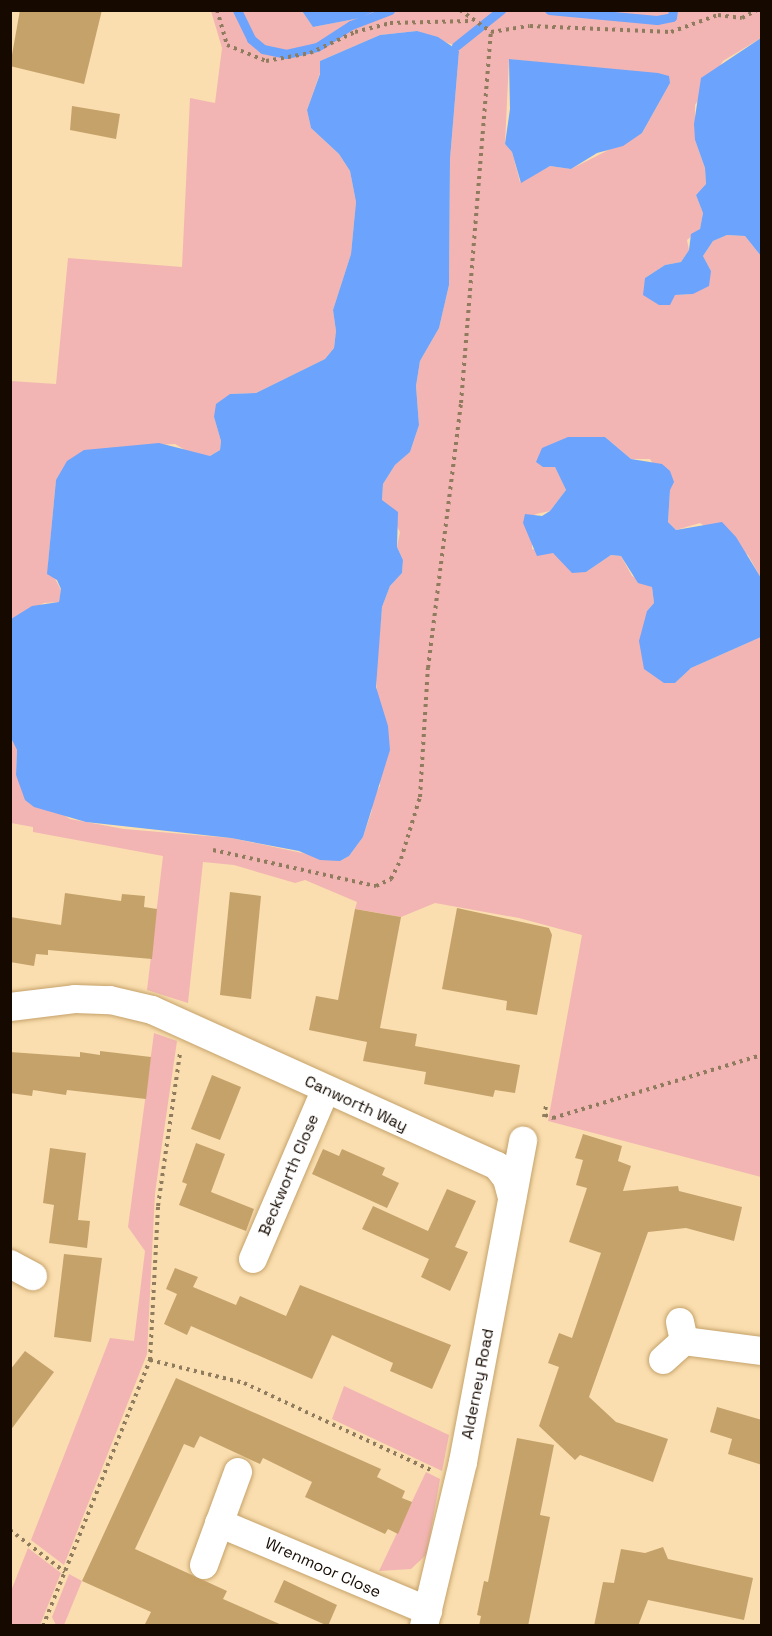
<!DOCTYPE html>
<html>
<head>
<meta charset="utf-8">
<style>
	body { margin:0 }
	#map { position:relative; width:772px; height:1636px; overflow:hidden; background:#fadeaf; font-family:"Space Grotesk",sans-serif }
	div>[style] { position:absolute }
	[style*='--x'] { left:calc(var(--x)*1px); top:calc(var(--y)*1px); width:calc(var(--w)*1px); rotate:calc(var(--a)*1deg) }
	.green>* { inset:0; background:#f2b5b4 }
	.water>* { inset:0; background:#6ba3fd }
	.stream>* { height:9px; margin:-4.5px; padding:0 4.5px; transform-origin:4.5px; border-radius:4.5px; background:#6ba3fd }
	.building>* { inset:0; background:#c5a269 }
	.path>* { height:4px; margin-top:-2px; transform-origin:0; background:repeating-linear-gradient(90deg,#8f7b5d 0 3px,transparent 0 7.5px) }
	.roads { filter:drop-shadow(0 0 2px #c5a26a) drop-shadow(0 0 2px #c5a26a) }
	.minor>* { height:28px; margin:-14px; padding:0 14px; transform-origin:14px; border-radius:14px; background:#fff }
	span { translate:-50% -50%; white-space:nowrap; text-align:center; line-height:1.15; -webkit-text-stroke:5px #fff; paint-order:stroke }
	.street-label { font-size:16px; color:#160a00 }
	.frame { position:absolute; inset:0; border:12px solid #160a00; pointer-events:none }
</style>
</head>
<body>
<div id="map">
	<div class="green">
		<div style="clip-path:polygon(evenodd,375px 10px,761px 11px,761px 38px,723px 61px,695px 105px,695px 140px,705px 168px,706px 184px,696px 195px,703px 213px,700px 229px,687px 240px,689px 250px,681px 262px,665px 265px,645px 278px,675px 295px,693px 294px,711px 271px,703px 256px,713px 241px,727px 235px,745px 236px,761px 256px,761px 578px,748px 555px,700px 523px,676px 530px,668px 522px,670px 490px,650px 459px,631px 459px,605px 437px,543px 467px,555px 467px,566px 490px,550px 511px,536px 514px,523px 523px,532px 538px,532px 549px,553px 553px,586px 572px,611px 555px,621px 556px,632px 576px,652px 587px,654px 603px,647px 611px,675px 683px,691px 668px,761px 637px,761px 1177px,548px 1121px,582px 935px,519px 918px,435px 903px,401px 917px,379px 913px,355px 909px,357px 902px,305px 880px,295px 883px,234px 865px,203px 862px,188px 1003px,147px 990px,163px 856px,33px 832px,33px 827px,11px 823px,11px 738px,17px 750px,16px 775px,25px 791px,70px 819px,124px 829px,231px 838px,340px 861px,349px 856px,363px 837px,372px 810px,371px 800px,380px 786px,376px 673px,382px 607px,390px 586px,402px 573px,403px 560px,397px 547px,400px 532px,382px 500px,383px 484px,395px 465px,410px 452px,419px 425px,416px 386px,420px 361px,439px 328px,449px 285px,450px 159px,459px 51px,456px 46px,417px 31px,380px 35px,320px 61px,320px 73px,307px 110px,311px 128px,339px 154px,350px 171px,356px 202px,351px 254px,333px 310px,336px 331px,334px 348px,325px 359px,256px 393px,230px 394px,214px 417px,221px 441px,220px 450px,210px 456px,190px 453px,175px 444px,120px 447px,56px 480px,48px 565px,61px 590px,59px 602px,44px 603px,11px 619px,11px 381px,56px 384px,68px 258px,182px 267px,190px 98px,215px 103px,222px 48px,211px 11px,302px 11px,313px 27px,359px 18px,375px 10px,509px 59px,601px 69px,670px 83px,642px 133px,571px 169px,550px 166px,520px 182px,512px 152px,505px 144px,509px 59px)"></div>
		<div style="clip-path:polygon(154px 1033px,177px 1041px,155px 1193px,147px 1354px,64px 1565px,31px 1540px,110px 1338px,134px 1341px,145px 1251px,128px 1227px)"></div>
		<div style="clip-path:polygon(344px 1386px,449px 1435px,442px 1471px,332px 1419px)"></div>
		<div style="clip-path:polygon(426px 1472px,440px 1479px,427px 1554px,411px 1569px,379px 1571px)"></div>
		<div style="clip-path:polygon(28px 1548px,61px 1573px,40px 1625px,11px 1625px,11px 1591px)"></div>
		<div style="clip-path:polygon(69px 1574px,82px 1581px,64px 1625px,56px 1625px,52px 1617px)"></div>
	</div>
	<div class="water">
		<div style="clip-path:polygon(302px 11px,302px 10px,375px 11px,360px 18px,313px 27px)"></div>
		<div style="clip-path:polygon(417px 31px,438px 37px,459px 51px,450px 159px,449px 285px,439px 328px,420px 361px,416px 386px,419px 425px,410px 452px,395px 465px,383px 484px,382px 500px,398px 512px,397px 547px,403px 560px,402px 573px,390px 586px,382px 607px,376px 687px,388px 726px,390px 750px,363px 837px,349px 856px,340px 861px,320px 860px,299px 851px,231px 838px,86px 822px,34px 807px,25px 800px,16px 775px,17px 750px,11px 738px,11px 619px,32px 606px,59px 602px,61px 589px,57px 580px,47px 574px,56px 480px,67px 461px,84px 450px,159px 443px,210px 456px,220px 450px,221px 441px,214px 417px,216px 404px,230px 394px,256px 393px,325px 359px,334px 348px,336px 331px,333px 310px,351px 254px,356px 202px,350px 171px,339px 154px,311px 128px,307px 110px,320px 74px,320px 61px,380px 35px)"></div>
		<div style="clip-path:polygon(761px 38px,761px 256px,745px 236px,727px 235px,713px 241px,703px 256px,711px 271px,709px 286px,693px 294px,675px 295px,670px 305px,659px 305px,643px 295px,645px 278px,665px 265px,681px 262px,689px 250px,691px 234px,700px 229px,703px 213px,696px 195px,706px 184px,705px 168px,695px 140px,694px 124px,701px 78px)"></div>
		<div style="clip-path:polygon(509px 59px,658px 73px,669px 76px,670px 83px,642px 133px,623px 146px,597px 153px,571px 169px,550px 166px,521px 183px,512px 152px,505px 144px,510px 109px)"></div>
		<div style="clip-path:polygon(568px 437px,605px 437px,631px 459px,662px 464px,670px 471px,674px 482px,670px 490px,668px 522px,676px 530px,722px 522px,736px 537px,761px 578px,761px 637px,691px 668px,675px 683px,664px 683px,644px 669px,639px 641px,647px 611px,654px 603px,652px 587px,638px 583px,621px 556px,611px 555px,586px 572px,572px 573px,553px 553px,537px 556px,523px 523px,525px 514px,542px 516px,550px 511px,566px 490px,555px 467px,543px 467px,536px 462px,542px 448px)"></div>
	</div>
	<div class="stream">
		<div style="--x:237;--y:10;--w:32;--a:64"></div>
		<div style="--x:251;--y:39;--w:16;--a:40"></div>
		<div style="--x:263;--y:49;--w:24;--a:12"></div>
		<div style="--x:286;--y:54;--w:32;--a:-13"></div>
		<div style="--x:317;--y:47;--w:40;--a:-32.9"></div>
		<div style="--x:351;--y:25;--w:42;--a:-21"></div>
		<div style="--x:549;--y:10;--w:108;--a:5.3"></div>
		<div style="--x:657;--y:20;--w:15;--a:-11"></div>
		<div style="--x:672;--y:17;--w:7;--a:-82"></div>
		<div style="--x:456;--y:46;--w:58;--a:-38.7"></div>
	</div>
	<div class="building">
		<div style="clip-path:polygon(20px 10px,102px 10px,84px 84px,10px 66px)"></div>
		<div style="clip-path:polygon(72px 106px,120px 114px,116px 139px,70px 130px)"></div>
		<div style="clip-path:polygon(230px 892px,261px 896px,251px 999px,220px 995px)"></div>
		<div style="clip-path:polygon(65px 893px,121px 901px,122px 894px,145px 896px,144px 907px,157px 909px,152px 959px,48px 950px,48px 955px,36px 954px,34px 966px,10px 962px,10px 917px,61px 925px)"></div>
		<div style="clip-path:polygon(457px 908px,549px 928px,552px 935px,537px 1015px,506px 1010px,507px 1001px,442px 989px)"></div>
		<div style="clip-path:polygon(355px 909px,401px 917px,380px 1028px,417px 1034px,415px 1046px,520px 1065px,515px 1093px,495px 1090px,493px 1097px,424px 1084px,426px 1072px,363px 1061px,367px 1042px,309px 1030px,316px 996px,338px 1000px)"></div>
		<div style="clip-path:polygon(100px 1051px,151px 1057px,146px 1099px,67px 1090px,66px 1095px,33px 1090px,32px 1096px,10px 1093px,10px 1052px,80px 1057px,80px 1052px,100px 1055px)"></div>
		<div style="clip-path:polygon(212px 1075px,241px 1087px,220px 1140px,191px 1129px)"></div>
		<div style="clip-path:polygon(583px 1134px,622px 1146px,618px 1161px,631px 1166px,623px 1191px,678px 1186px,679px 1191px,742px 1207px,734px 1241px,686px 1228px,648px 1232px,589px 1397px,616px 1422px,668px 1439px,653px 1482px,580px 1455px,575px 1460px,539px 1426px,559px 1367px,548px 1363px,559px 1333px,572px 1338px,601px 1253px,569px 1242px,587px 1188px,576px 1185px,583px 1160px,575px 1158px)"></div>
		<div style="clip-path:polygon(196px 1143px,225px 1154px,211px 1192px,254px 1209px,246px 1231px,179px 1205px,187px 1184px,182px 1182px)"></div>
		<div style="clip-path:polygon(50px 1148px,86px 1153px,78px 1220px,90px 1221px,87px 1248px,49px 1243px,54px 1205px,43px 1203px)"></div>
		<div style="clip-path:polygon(323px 1149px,339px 1156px,342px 1149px,385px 1168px,382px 1175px,399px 1183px,387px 1208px,312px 1174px)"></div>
		<div style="clip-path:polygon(447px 1189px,476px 1201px,455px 1247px,468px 1252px,450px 1291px,421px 1277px,429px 1259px,362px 1229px,373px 1206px,428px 1231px)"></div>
		<div style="clip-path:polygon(64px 1254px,102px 1258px,91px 1342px,54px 1337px)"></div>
		<div style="clip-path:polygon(175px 1268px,198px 1277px,193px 1287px,236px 1305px,240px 1296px,286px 1316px,300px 1285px,451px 1345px,432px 1389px,390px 1371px,393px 1363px,332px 1335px,312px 1379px,191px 1326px,187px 1335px,164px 1324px,177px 1294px,166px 1289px)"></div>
		<div style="clip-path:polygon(25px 1351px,54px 1372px,10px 1431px,10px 1370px)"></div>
		<div style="clip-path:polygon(176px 1378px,381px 1469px,377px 1477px,405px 1491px,402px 1498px,412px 1502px,398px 1534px,388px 1529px,385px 1534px,305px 1497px,312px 1482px,263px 1458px,260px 1464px,200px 1436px,194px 1448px,184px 1444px,135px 1549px,227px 1591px,223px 1599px,284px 1626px,144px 1626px,151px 1612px,82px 1581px)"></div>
		<div style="clip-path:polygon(717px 1407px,762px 1420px,762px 1465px,728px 1454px,732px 1439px,710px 1432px)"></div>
		<div style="clip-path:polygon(517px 1438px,554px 1445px,540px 1515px,550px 1517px,528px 1626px,479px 1626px,481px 1616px,477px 1615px,484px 1581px,488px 1582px)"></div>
		<div style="clip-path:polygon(663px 1547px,668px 1559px,753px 1578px,744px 1620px,648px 1600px,638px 1626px,594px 1626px,603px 1582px,614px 1583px,621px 1549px,645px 1553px)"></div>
		<div style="clip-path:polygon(284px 1580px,337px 1605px,328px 1626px,274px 1602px)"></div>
	</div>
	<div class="path">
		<div style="--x:217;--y:10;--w:36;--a:74"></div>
		<div style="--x:227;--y:45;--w:42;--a:22.3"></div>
		<div style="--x:266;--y:61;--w:45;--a:-10.3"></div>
		<div style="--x:310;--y:53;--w:50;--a:-25"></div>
		<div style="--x:355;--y:32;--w:36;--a:-14"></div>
		<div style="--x:390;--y:23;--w:80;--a:-1.4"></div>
		<div style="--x:460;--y:10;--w:38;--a:35"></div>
		<div style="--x:491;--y:32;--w:39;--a:-9"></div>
		<div style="--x:530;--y:26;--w:141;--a:2.4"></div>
		<div style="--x:671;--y:32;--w:50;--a:-19.9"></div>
		<div style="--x:718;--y:15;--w:24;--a:7"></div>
		<div style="--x:742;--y:18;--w:17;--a:-28"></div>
		<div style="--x:213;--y:850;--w:167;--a:12.5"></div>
		<div style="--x:376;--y:886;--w:17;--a:-25"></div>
		<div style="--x:391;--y:879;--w:22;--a:-63"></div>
		<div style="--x:401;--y:859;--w:65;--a:-73"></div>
		<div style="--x:420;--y:797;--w:129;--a:-86.5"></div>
		<div style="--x:428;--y:668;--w:267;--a:-82.9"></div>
		<div style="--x:461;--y:403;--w:372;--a:-85.4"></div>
		<div style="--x:545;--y:1115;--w:9;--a:21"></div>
		<div style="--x:553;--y:1118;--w:218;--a:-16.8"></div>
		<div style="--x:544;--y:1117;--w:11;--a:-80"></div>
		<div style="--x:150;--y:1360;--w:97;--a:13.7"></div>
		<div style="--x:244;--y:1383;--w:208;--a:25"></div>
		<div style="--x:10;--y:1530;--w:69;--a:37.4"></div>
		<div style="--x:43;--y:1626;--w:287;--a:-68.1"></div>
		<div style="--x:150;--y:1360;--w:154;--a:-87"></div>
		<div style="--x:158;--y:1206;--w:155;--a:-81.8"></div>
	</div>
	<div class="roads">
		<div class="minor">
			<div style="--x:10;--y:1007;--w:65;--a:-7"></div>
			<div style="--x:75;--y:999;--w:35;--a:2"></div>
			<div style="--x:110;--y:1000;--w:43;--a:13.4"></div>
			<div style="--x:152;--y:1010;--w:379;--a:24.3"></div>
			<div style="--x:497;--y:1166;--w:16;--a:52"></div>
			<div style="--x:507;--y:1179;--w:20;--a:75"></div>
			<div style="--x:253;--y:1259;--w:183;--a:-66.8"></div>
			<div style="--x:10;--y:1264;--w:26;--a:28"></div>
			<div style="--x:680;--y:1322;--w:19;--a:78"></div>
			<div style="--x:684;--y:1341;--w:79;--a:7.3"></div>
			<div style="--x:663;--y:1360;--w:28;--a:-42"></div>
			<div style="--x:219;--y:1523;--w:227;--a:22.8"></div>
			<div style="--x:204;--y:1565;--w:99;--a:-69.9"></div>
			<div style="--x:424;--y:1626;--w:169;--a:-76.6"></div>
			<div style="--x:463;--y:1462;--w:327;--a:-79.4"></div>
		</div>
	</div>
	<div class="street-label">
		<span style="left:356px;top:1104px;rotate:25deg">Canworth Way</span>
		<span style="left:289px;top:1175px;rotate:-67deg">Beckworth Close</span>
		<span style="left:478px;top:1384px;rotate:-79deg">Alderney Road</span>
		<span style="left:323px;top:1568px;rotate:24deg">Wrenmoor Close</span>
	</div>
	<div class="frame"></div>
</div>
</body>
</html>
